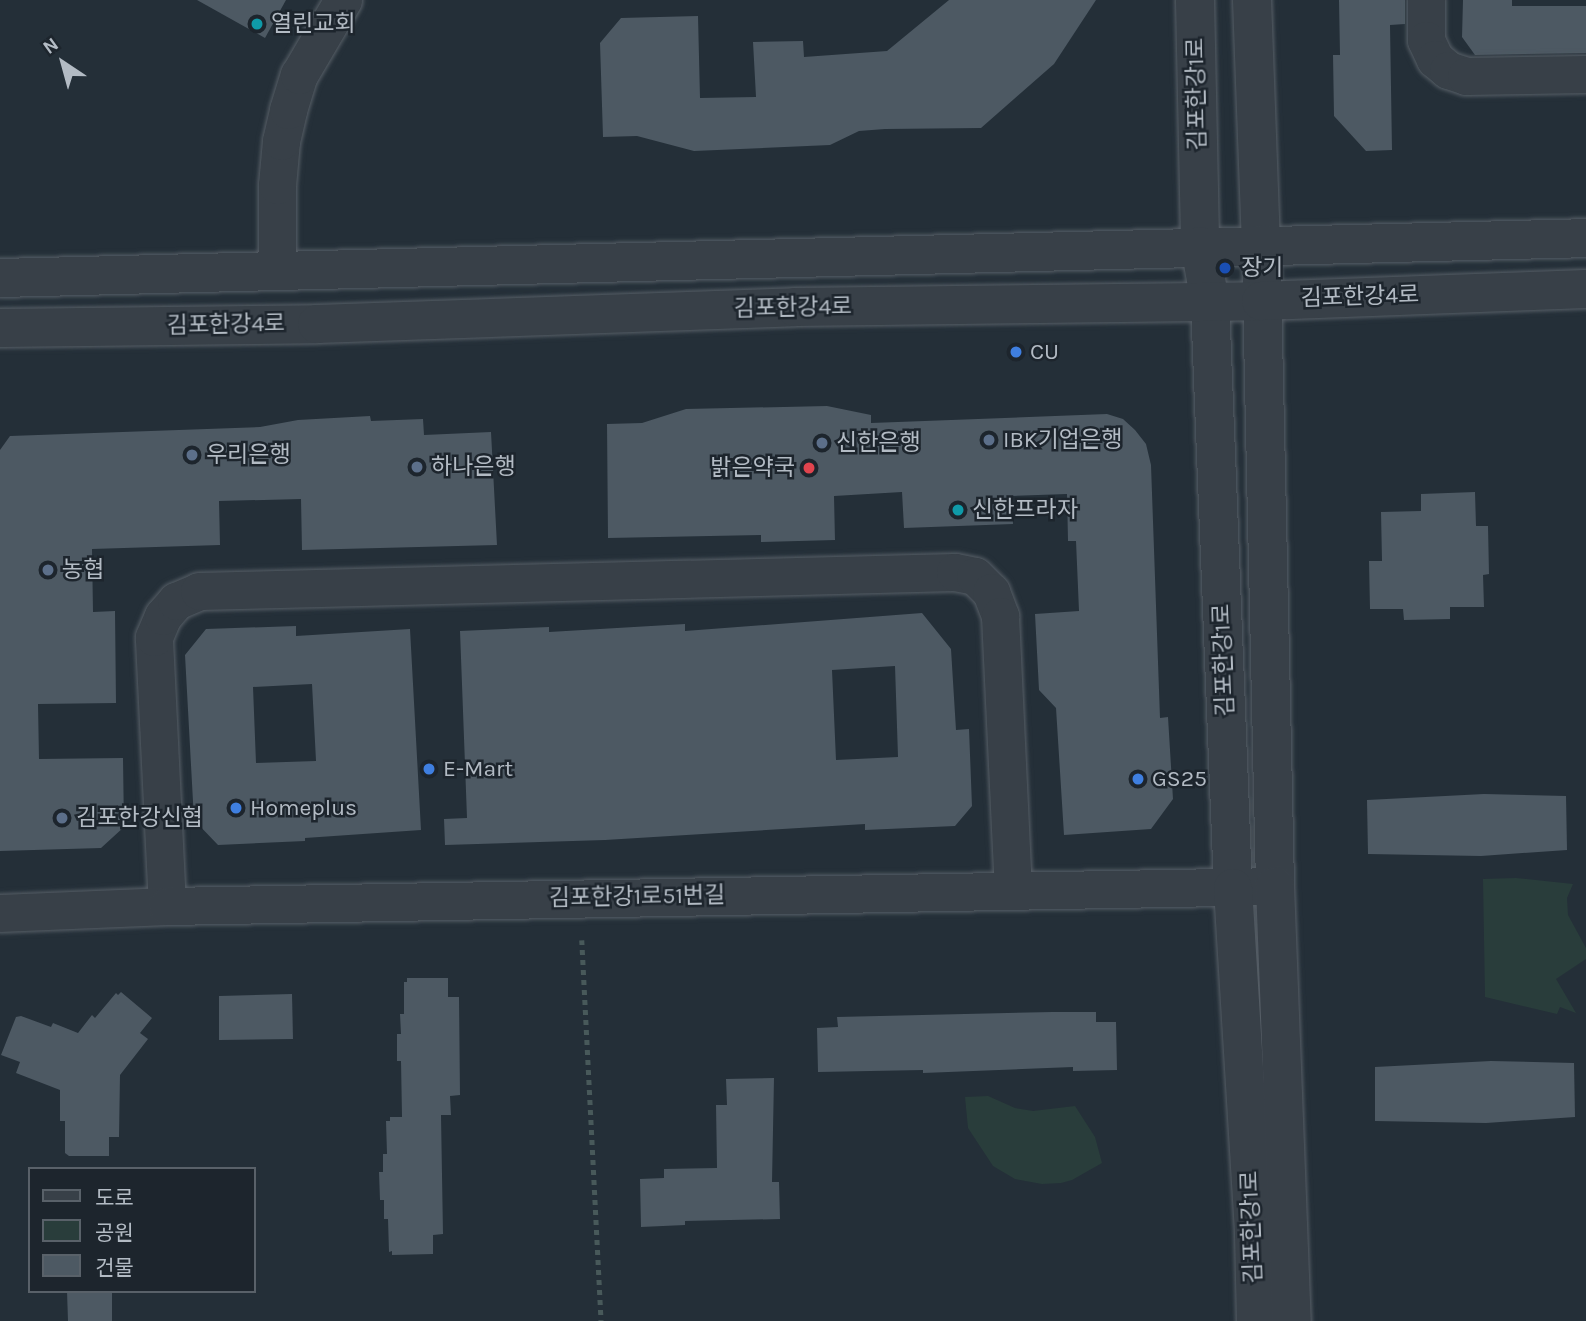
<!DOCTYPE html>
<html>
<head>
<meta charset="utf-8">
<style>
	body { margin:0 }
	#map { position:relative; width:1586px; height:1321px; overflow:hidden; background:#242f38; font-family:Karla,"Noto Sans KR",sans-serif }
	div>[style] { position:absolute }
	[style*='--x'] { left:calc(var(--x)*1px); top:calc(var(--y)*1px); width:calc(var(--w)*1px); rotate:calc(var(--a)*1deg) }
	.green>* { inset:0; background:#293d3b }
	.building>* { inset:0; background:#4d5963 }
	.path>* { height:4.5px; margin-top:-2.25px; transform-origin:0; background:repeating-linear-gradient(90deg,#48595a 0 5px,transparent 0 10px) }
	.roads { filter:drop-shadow(0 0 2px #565e66) drop-shadow(0 0 2px #565e66) }
	.minor>* { height:37px; margin:-18.5px; padding:0 18.5px; transform-origin:18.5px; border-radius:18.5px; background:#384048 }
	.tertiary>* { height:38px; margin:-19px; padding:0 19px; transform-origin:19px; border-radius:19px; background:#384048 }
	.dots>* { width:19px; height:19px; translate:-50% -50%; box-sizing:border-box; border:4px solid #1d252d; border-radius:50% }
	span { translate:-50% -50%; white-space:nowrap; text-align:center; line-height:1.15; -webkit-text-stroke:5px #1d252d; paint-order:stroke }
	.poi-label { font-size:23px; color:#b3bbc4 }
	.left { translate:0 -50%; text-align:left }
	.right { translate:-100% -50%; text-align:right }
	.street-label { font-size:23px; color:#b3bbc4 }
	.legend { position:absolute; left:28px; top:1167px; width:228px; height:126px; box-sizing:border-box; background:#1d252d; border:2px solid #596169; margin:0; padding:9px 12px; list-style:none; font-size:21px; color:#b3bbc4 }
	.legend li { display:flex; align-items:center; gap:14px; height:35px }
	.legend b { width:35px; border:2px solid #596169 }
	.north { position:absolute; left:28px; top:28px; width:70px; height:70px; -webkit-text-stroke:5px #1d252d; paint-order:stroke; rotate:324deg; font-size:19px; font-weight:700; line-height:28px; text-align:center; color:#b3bbc4 }
	.north::after { content:''; display:block; margin:auto; width:24px; height:32px; background:#b3bbc4; clip-path:polygon(50% 0,100% 100%,50% 72%,0 100%) }
</style>
</head>
<body>
<div id="map">
	<div class="green">
		<div style="clip-path:polygon(1516px 878px,1573px 884px,1567px 898px,1568px 915px,1586px 948px,1586px 959px,1556px 979px,1576px 1013px,1560px 1007px,1557px 1014px,1485px 997px,1483px 879px)"></div>
		<div style="clip-path:polygon(988px 1096px,1015px 1108px,1033px 1111px,1075px 1106px,1095px 1137px,1102px 1163px,1072px 1180px,1061px 1183px,1042px 1184px,1015px 1179px,993px 1166px,968px 1128px,965px 1097px)"></div>
	</div>
	<div class="building">
		<div style="clip-path:polygon(197px 0,286px 0,265px 38px)"></div>
		<div style="clip-path:polygon(949px 0,1096px 0,1054px 64px,981px 128px,885px 129px,859px 131px,830px 145px,694px 151px,637px 136px,603px 137px,600px 43px,621px 18px,698px 16px,700px 98px,756px 97px,753px 42px,803px 41px,804px 57px,887px 51px)"></div>
		<div style="clip-path:polygon(1339px 0,1405px 0,1405px 24px,1390px 25px,1392px 150px,1366px 151px,1334px 116px,1333px 55px,1340px 55px)"></div>
		<div style="clip-path:polygon(1463px 0,1512px 0,1512px 6px,1586px 6px,1586px 53px,1475px 55px,1462px 37px)"></div>
		<div style="clip-path:polygon(827px 406px,871px 415px,871px 423px,1107px 414px,1123px 419px,1135px 430px,1146px 444px,1151px 465px,1160px 718px,1168px 717px,1173px 799px,1151px 829px,1064px 835px,1056px 708px,1039px 690px,1035px 614px,1079px 611px,1076px 541px,1068px 541px,1067px 494px,1012px 496px,1013px 524px,904px 528px,902px 492px,834px 496px,835px 540px,761px 542px,761px 535px,608px 538px,607px 424px,642px 423px,686px 409px)"></div>
		<div style="clip-path:polygon(370px 416px,371px 421px,423px 419px,424px 435px,491px 432px,497px 545px,302px 550px,301px 499px,219px 501px,220px 545px,92px 549px,93px 612px,115px 611px,116px 703px,38px 704px,39px 759px,123px 758px,124px 827px,101px 848px,0 851px,0 450px,10px 436px,260px 427px,298px 420px)"></div>
		<div style="clip-path:polygon(1475px 492px,1476px 526px,1488px 526px,1489px 574px,1483px 575px,1484px 607px,1450px 607px,1450px 619px,1404px 620px,1403px 609px,1370px 609px,1369px 561px,1382px 561px,1381px 512px,1421px 511px,1421px 494px)"></div>
		<div style="clip-path:polygon(evenodd,922px 613px,951px 649px,956px 730px,969px 729px,972px 806px,955px 826px,865px 830px,865px 824px,605px 840px,445px 845px,444px 819px,467px 818px,460px 631px,549px 627px,549px 632px,685px 624px,685px 631px,922px 613px,895px 666px,898px 757px,836px 760px,832px 670px,895px 666px)"></div>
		<div style="clip-path:polygon(evenodd,296px 626px,296px 636px,410px 629px,421px 830px,305px 838px,305px 841px,218px 845px,194px 820px,185px 655px,206px 629px,296px 626px,312px 684px,316px 761px,256px 763px,253px 687px,312px 684px)"></div>
		<div style="clip-path:polygon(1484px 794px,1566px 796px,1567px 850px,1481px 856px,1368px 854px,1367px 800px)"></div>
		<div style="clip-path:polygon(407px 978px,448px 978px,448px 997px,459px 997px,460px 1095px,450px 1096px,451px 1115px,441px 1115px,443px 1234px,433px 1235px,433px 1254px,392px 1255px,392px 1251px,389px 1252px,388px 1219px,384px 1219px,384px 1200px,380px 1200px,379px 1172px,383px 1172px,383px 1154px,387px 1154px,386px 1121px,390px 1121px,390px 1117px,402px 1117px,401px 1061px,397px 1061px,397px 1034px,401px 1034px,400px 1014px,404px 1014px,404px 982px,407px 982px)"></div>
		<div style="clip-path:polygon(121px 992px,152px 1018px,140px 1033px,148px 1039px,120px 1075px,119px 1137px,109px 1137px,109px 1156px,69px 1156px,65px 1153px,65px 1121px,60px 1121px,60px 1090px,16px 1073px,20px 1062px,1px 1055px,16px 1017px,21px 1016px,51px 1027px,53px 1023px,78px 1033px,92px 1015px,95px 1018px,116px 993px,118px 995px)"></div>
		<div style="clip-path:polygon(292px 994px,293px 1039px,219px 1040px,219px 996px)"></div>
		<div style="clip-path:polygon(1053px 1012px,1096px 1012px,1096px 1022px,1116px 1022px,1117px 1070px,1073px 1071px,1073px 1067px,923px 1073px,923px 1070px,818px 1072px,817px 1028px,838px 1027px,837px 1017px)"></div>
		<div style="clip-path:polygon(1491px 1061px,1574px 1063px,1575px 1117px,1486px 1123px,1375px 1121px,1375px 1067px)"></div>
		<div style="clip-path:polygon(774px 1078px,772px 1182px,779px 1182px,780px 1219px,685px 1221px,685px 1225px,641px 1227px,640px 1179px,664px 1178px,664px 1169px,717px 1168px,716px 1105px,727px 1105px,726px 1079px)"></div>
		<div style="clip-path:polygon(67px 1291px,112px 1291px,112px 1321px,68px 1321px)"></div>
	</div>
	<div class="path">
		<div style="--x:582;--y:940;--w:381;--a:87.1"></div>
	</div>
	<div class="roads">
		<div class="minor">
			<div style="--x:1426;--y:0;--w:40;--a:90"></div>
			<div style="--x:1426;--y:40;--w:21;--a:65"></div>
			<div style="--x:1435;--y:59;--w:17;--a:40"></div>
			<div style="--x:1448;--y:70;--w:19;--a:18"></div>
			<div style="--x:1466;--y:76;--w:120;--a:-1"></div>
			<div style="--x:277;--y:269;--w:84;--a:-90"></div>
			<div style="--x:277;--y:185;--w:44;--a:-84.8"></div>
			<div style="--x:281;--y:141;--w:32;--a:-77"></div>
			<div style="--x:288;--y:110;--w:37;--a:-73"></div>
			<div style="--x:299;--y:75;--w:87;--a:-59.6"></div>
			<div style="--x:167;--y:906;--w:269;--a:-92.8"></div>
			<div style="--x:154;--y:637;--w:23;--a:-67"></div>
			<div style="--x:163;--y:616;--w:20;--a:-49"></div>
			<div style="--x:176;--y:601;--w:25;--a:-23"></div>
			<div style="--x:199;--y:591;--w:756;--a:-1.44"></div>
			<div style="--x:955;--y:572;--w:20;--a:11"></div>
			<div style="--x:975;--y:576;--w:23;--a:45"></div>
			<div style="--x:991;--y:592;--w:26;--a:69"></div>
			<div style="--x:1000;--y:616;--w:275;--a:87.3"></div>
			<div style="--x:0;--y:913;--w:167;--a:-2.4"></div>
			<div style="--x:167;--y:906;--w:1108;--a:-1.03"></div>
		</div>
		<div class="tertiary">
			<div style="--x:1195;--y:0;--w:246;--a:88.8"></div>
			<div style="--x:1200;--y:246;--w:57;--a:79.9"></div>
			<div style="--x:1210;--y:302;--w:586;--a:87.75"></div>
			<div style="--x:1233;--y:888;--w:346;--a:86.5"></div>
			<div style="--x:1254;--y:1233;--w:88;--a:88.7"></div>
			<div style="--x:1252;--y:0;--w:244;--a:87.9"></div>
			<div style="--x:1261;--y:244;--w:642;--a:88.75"></div>
			<div style="--x:1275;--y:886;--w:435;--a:87.8"></div>
			<div style="--x:0;--y:278;--w:1587;--a:-1.44"></div>
			<div style="--x:0;--y:328;--w:317;--a:-0.7"></div>
			<div style="--x:317;--y:324;--w:478;--a:-2"></div>
			<div style="--x:795;--y:307;--w:466;--a:-0.7"></div>
			<div style="--x:1261;--y:301;--w:325;--a:-2.1"></div>
		</div>
	</div>
	<div class="dots">
		<div style="left:257px;top:24px;background:#0f9aa8"></div>
		<div style="left:1225px;top:268px;background:#1a4fb4"></div>
		<div style="left:1016px;top:352px;background:#3f7fe0"></div>
		<div style="left:989px;top:440px;background:#5c6f8a"></div>
		<div style="left:822px;top:443px;background:#5c6f8a"></div>
		<div style="left:192px;top:455px;background:#5c6f8a"></div>
		<div style="left:417px;top:467px;background:#5c6f8a"></div>
		<div style="left:809px;top:468px;background:#e0444e"></div>
		<div style="left:958px;top:510px;background:#0f9aa8"></div>
		<div style="left:48px;top:570px;background:#5c6f8a"></div>
		<div style="left:429px;top:769px;background:#3f7fe0"></div>
		<div style="left:1138px;top:779px;background:#3f7fe0"></div>
		<div style="left:236px;top:808px;background:#3f7fe0"></div>
		<div style="left:62px;top:818px;background:#5c6f8a"></div>
	</div>
	<div class="poi-label">
		<span class="left" style="left:271px;top:24px">열린교회</span>
		<span class="left" style="left:1241px;top:268px">장기</span>
		<span class="left" style="left:1030px;top:352px">CU</span>
		<span class="left" style="left:1003px;top:440px">IBK기업은행</span>
		<span class="left" style="left:836px;top:443px">신한은행</span>
		<span class="left" style="left:206px;top:455px">우리은행</span>
		<span class="left" style="left:431px;top:467px">하나은행</span>
		<span class="right" style="left:795px;top:468px">밝은약국</span>
		<span class="left" style="left:972px;top:510px">신한프라자</span>
		<span class="left" style="left:62px;top:570px">농협</span>
		<span class="left" style="left:443px;top:769px">E-Mart</span>
		<span class="left" style="left:1152px;top:779px">GS25</span>
		<span class="left" style="left:250px;top:808px">Homeplus</span>
		<span class="left" style="left:76px;top:818px">김포한강신협</span>
	</div>
	<div class="street-label">
		<span style="left:1197px;top:94px;rotate:-91deg">김포한강1로</span>
		<span style="left:1360px;top:297px;rotate:-2deg">김포한강4로</span>
		<span style="left:793px;top:308px;rotate:-1deg">김포한강4로</span>
		<span style="left:226px;top:325px;rotate:-1deg">김포한강4로</span>
		<span style="left:1224px;top:660px;rotate:-92deg">김포한강1로</span>
		<span style="left:637px;top:897px;rotate:-1deg">김포한강1로51번길</span>
		<span style="left:1252px;top:1227px;rotate:-92deg">김포한강1로</span>
	</div>
	<ul class="legend">
	<li><b style="height:9px;background:#384048"></b>도로</li>
	<li><b style="height:19px;background:#293d3b"></b>공원</li>
	<li><b style="height:19px;background:#4d5963"></b>건물</li>
	</ul>
	<div class="north">N</div>
</div>
</body>
</html>
